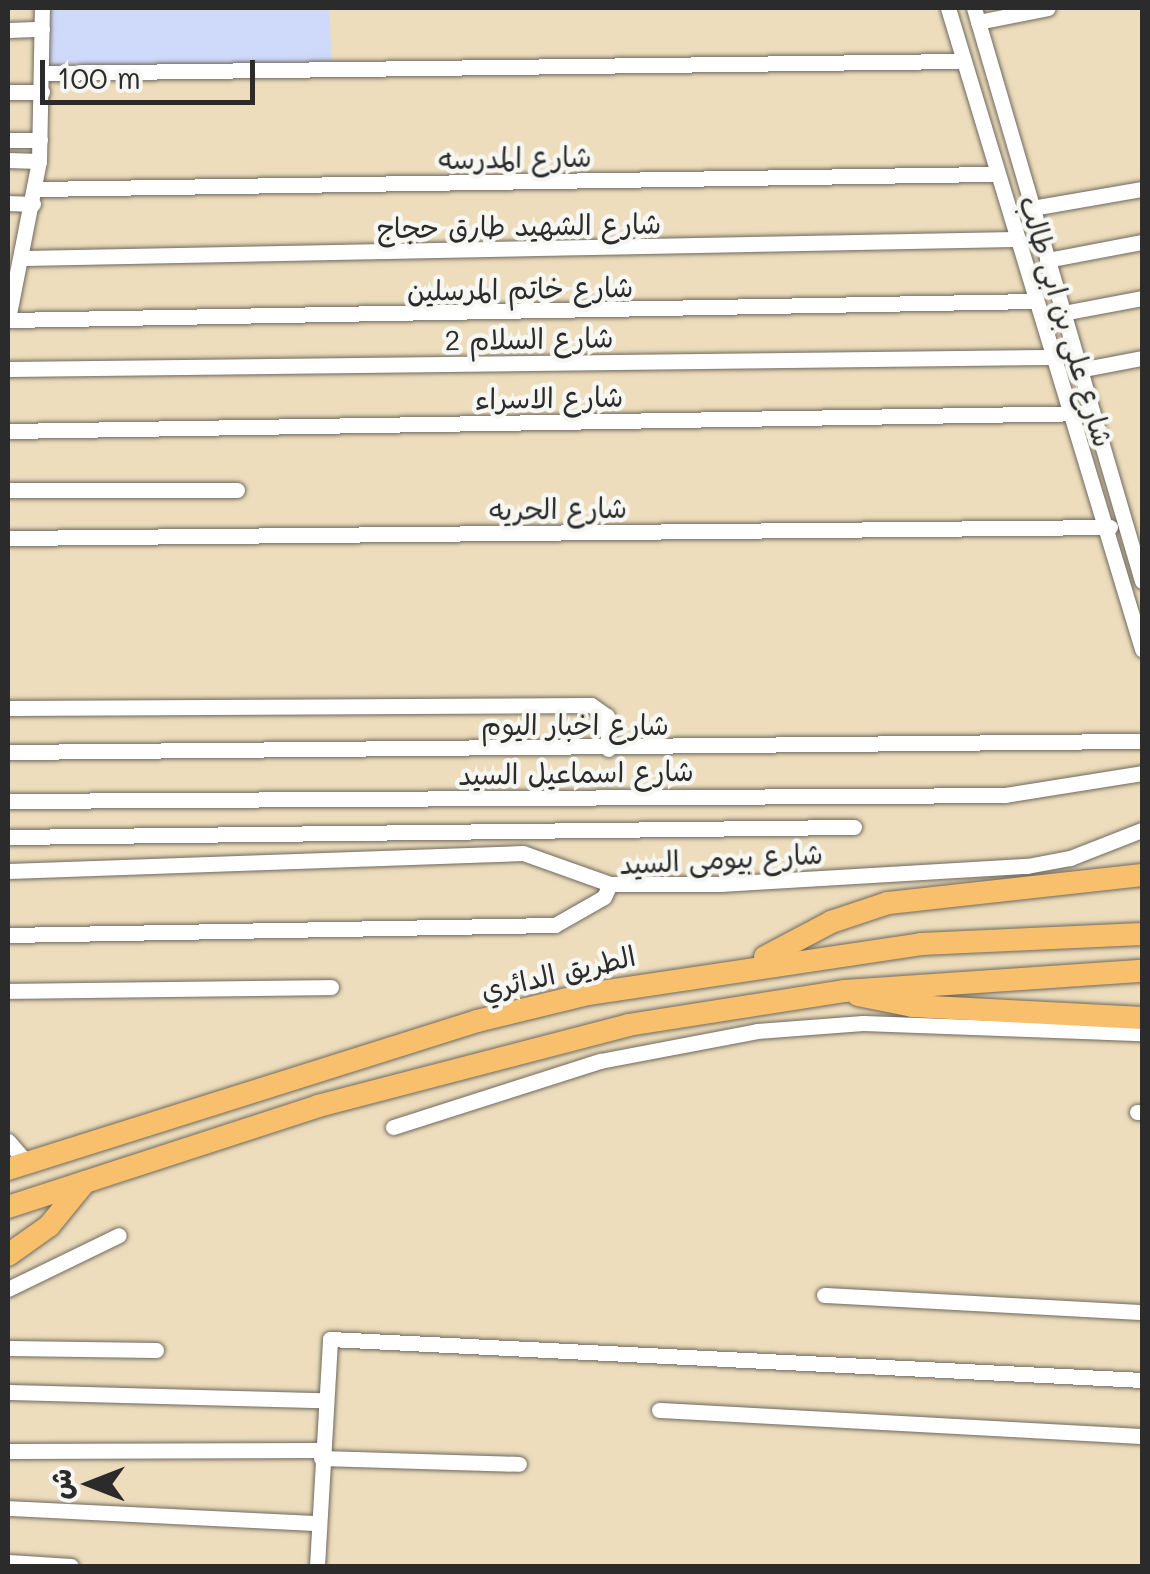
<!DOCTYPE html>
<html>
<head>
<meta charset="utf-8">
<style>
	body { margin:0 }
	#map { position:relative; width:1150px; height:1574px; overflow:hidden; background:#edddbc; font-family:Mali,"Playpen Sans Arabic",sans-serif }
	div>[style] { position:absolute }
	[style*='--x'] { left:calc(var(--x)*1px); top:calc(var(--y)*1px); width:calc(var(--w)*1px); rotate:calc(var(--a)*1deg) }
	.built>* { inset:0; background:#cfdafa }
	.roads { filter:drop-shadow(0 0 2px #6f695e) drop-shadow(0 0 2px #6f695e) }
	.minor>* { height:15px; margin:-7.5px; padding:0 7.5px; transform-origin:7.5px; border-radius:7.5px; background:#fff }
	.highway>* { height:22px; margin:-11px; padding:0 11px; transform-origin:11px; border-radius:11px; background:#f8bf6c }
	span { translate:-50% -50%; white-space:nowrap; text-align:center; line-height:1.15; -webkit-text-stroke:9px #f6f6f2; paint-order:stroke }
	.street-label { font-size:28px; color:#2b2b2b }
	.frame { position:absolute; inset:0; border:10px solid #2b2b2b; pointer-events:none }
	.north { position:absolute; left:40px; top:1434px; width:100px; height:100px; -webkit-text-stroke:8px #f6f6f2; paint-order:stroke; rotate:270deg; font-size:28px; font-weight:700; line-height:40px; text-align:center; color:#2b2b2b }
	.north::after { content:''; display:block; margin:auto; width:35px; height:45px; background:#2b2b2b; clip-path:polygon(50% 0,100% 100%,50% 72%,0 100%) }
	.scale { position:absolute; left:40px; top:60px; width:215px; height:45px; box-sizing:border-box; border:5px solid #2b2b2b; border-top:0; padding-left:12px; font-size:30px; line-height:35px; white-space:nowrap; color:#2b2b2b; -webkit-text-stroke:8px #f6f6f2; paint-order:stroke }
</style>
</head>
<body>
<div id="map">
	<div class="built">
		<div style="clip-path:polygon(47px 8px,329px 8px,332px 62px,48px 66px)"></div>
	</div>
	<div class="roads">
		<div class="minor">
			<div style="--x:948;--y:8;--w:670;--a:73.16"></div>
			<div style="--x:974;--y:8;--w:597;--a:73.66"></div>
			<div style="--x:978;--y:22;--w:71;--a:-11.3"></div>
			<div style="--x:8;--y:30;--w:34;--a:-2"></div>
			<div style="--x:42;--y:73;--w:921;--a:-0.75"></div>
			<div style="--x:8;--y:92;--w:34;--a:0"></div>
			<div style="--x:8;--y:140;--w:32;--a:0"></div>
			<div style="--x:8;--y:160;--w:31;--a:2"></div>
			<div style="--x:36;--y:189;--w:959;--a:-0.9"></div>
			<div style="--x:8;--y:203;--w:25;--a:2"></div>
			<div style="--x:1032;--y:208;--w:112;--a:-9.8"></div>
			<div style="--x:24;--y:258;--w:991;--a:-1.1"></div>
			<div style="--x:1047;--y:260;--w:97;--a:-10.7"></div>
			<div style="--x:1063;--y:313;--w:80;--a:-10.8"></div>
			<div style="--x:8;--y:319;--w:161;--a:-78.9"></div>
			<div style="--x:39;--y:161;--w:153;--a:-88.9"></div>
			<div style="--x:8;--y:320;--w:1026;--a:-1.06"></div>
			<div style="--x:8;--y:369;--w:1043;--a:-0.66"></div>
			<div style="--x:1079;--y:370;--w:64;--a:-10.8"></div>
			<div style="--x:8;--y:431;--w:1083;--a:-0.95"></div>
			<div style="--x:8;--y:490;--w:229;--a:0"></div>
			<div style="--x:8;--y:538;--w:1102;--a:-0.57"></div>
			<div style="--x:8;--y:708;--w:583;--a:-0.29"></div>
			<div style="--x:591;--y:705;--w:19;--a:35"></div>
			<div style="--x:607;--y:716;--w:33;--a:88"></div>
			<div style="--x:8;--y:752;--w:1134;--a:-0.56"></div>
			<div style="--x:8;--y:801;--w:997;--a:-0.34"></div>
			<div style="--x:1005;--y:795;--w:139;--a:-9.1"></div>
			<div style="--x:8;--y:837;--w:846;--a:-0.68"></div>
			<div style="--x:8;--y:871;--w:515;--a:-2"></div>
			<div style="--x:523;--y:853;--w:92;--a:19.6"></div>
			<div style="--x:8;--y:935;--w:547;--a:-1.05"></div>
			<div style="--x:555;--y:925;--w:56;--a:-29.7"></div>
			<div style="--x:604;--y:897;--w:14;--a:-65"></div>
			<div style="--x:610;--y:884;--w:110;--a:0"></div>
			<div style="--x:720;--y:884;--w:308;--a:-3.4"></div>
			<div style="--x:1027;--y:866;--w:44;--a:-10.5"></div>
			<div style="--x:1070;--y:858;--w:77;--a:-21.3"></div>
			<div style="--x:8;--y:991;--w:323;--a:-0.7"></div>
			<div style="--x:1137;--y:1112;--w:5;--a:0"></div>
			<div style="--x:393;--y:1127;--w:217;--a:-17.7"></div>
			<div style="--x:600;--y:1061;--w:160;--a:-10.8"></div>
			<div style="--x:757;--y:1031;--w:106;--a:-4.3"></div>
			<div style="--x:863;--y:1023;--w:279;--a:2.1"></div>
			<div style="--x:8;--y:1141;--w:29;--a:49"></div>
			<div style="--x:8;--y:1289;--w:123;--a:-25.9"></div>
			<div style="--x:824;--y:1295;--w:318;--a:3.1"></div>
			<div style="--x:8;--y:1348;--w:148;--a:0.8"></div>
			<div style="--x:8;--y:1392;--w:316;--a:1.5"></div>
			<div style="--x:659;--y:1410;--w:484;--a:3.1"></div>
			<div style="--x:8;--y:1451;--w:313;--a:-0.2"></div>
			<div style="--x:321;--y:1458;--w:198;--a:1.7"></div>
			<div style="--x:8;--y:1508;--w:309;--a:2.8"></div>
			<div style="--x:8;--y:1562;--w:63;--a:3.6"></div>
			<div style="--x:317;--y:1566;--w:227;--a:-86.7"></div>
			<div style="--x:330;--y:1339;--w:813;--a:2.89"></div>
		</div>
		<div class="highway">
			<div style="--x:765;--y:957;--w:75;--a:-27.9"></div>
			<div style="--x:831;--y:922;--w:60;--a:-18.4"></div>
			<div style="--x:888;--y:903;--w:256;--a:-6.3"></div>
			<div style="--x:858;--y:995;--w:56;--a:11.3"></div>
			<div style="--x:913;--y:1006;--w:229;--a:3"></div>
			<div style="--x:8;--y:1169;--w:492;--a:-17.5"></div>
			<div style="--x:477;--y:1021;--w:114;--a:-13.7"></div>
			<div style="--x:588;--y:994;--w:337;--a:-8.5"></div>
			<div style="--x:921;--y:944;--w:221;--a:-2.6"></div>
			<div style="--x:8;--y:1207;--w:326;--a:-18"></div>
			<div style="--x:318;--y:1106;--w:320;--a:-14.6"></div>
			<div style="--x:628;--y:1025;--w:220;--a:-8.9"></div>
			<div style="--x:845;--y:991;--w:298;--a:-3.9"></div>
			<div style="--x:8;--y:1255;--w:50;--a:-35.3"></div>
			<div style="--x:49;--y:1226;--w:57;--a:-50.7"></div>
		</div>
	</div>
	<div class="street-label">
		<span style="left:515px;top:157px;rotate:-1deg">شارع المدرسه</span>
		<span style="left:519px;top:225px;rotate:-1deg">شارع الشهيد طارق حجاج</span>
		<span style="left:520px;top:288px;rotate:-1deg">شارع خاتم المرسلين</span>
		<span style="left:1067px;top:321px;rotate:73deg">شارع على بن ابى طالب</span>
		<span style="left:529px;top:338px;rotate:-1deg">شارع السلام 2</span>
		<span style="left:549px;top:397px;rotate:-1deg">شارع الاسراء</span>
		<span style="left:558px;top:508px;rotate:-1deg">شارع الحريه</span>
		<span style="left:575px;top:724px">شارع اخبار اليوم</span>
		<span style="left:576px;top:772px;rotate:-1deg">شارع اسماعيل السيد</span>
		<span style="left:721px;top:858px;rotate:-3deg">شارع بيومى السيد</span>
		<span style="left:558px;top:972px;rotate:-13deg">الطريق الدائري</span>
	</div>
	<div class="frame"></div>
	<div class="north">ش</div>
	<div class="scale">100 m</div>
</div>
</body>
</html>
